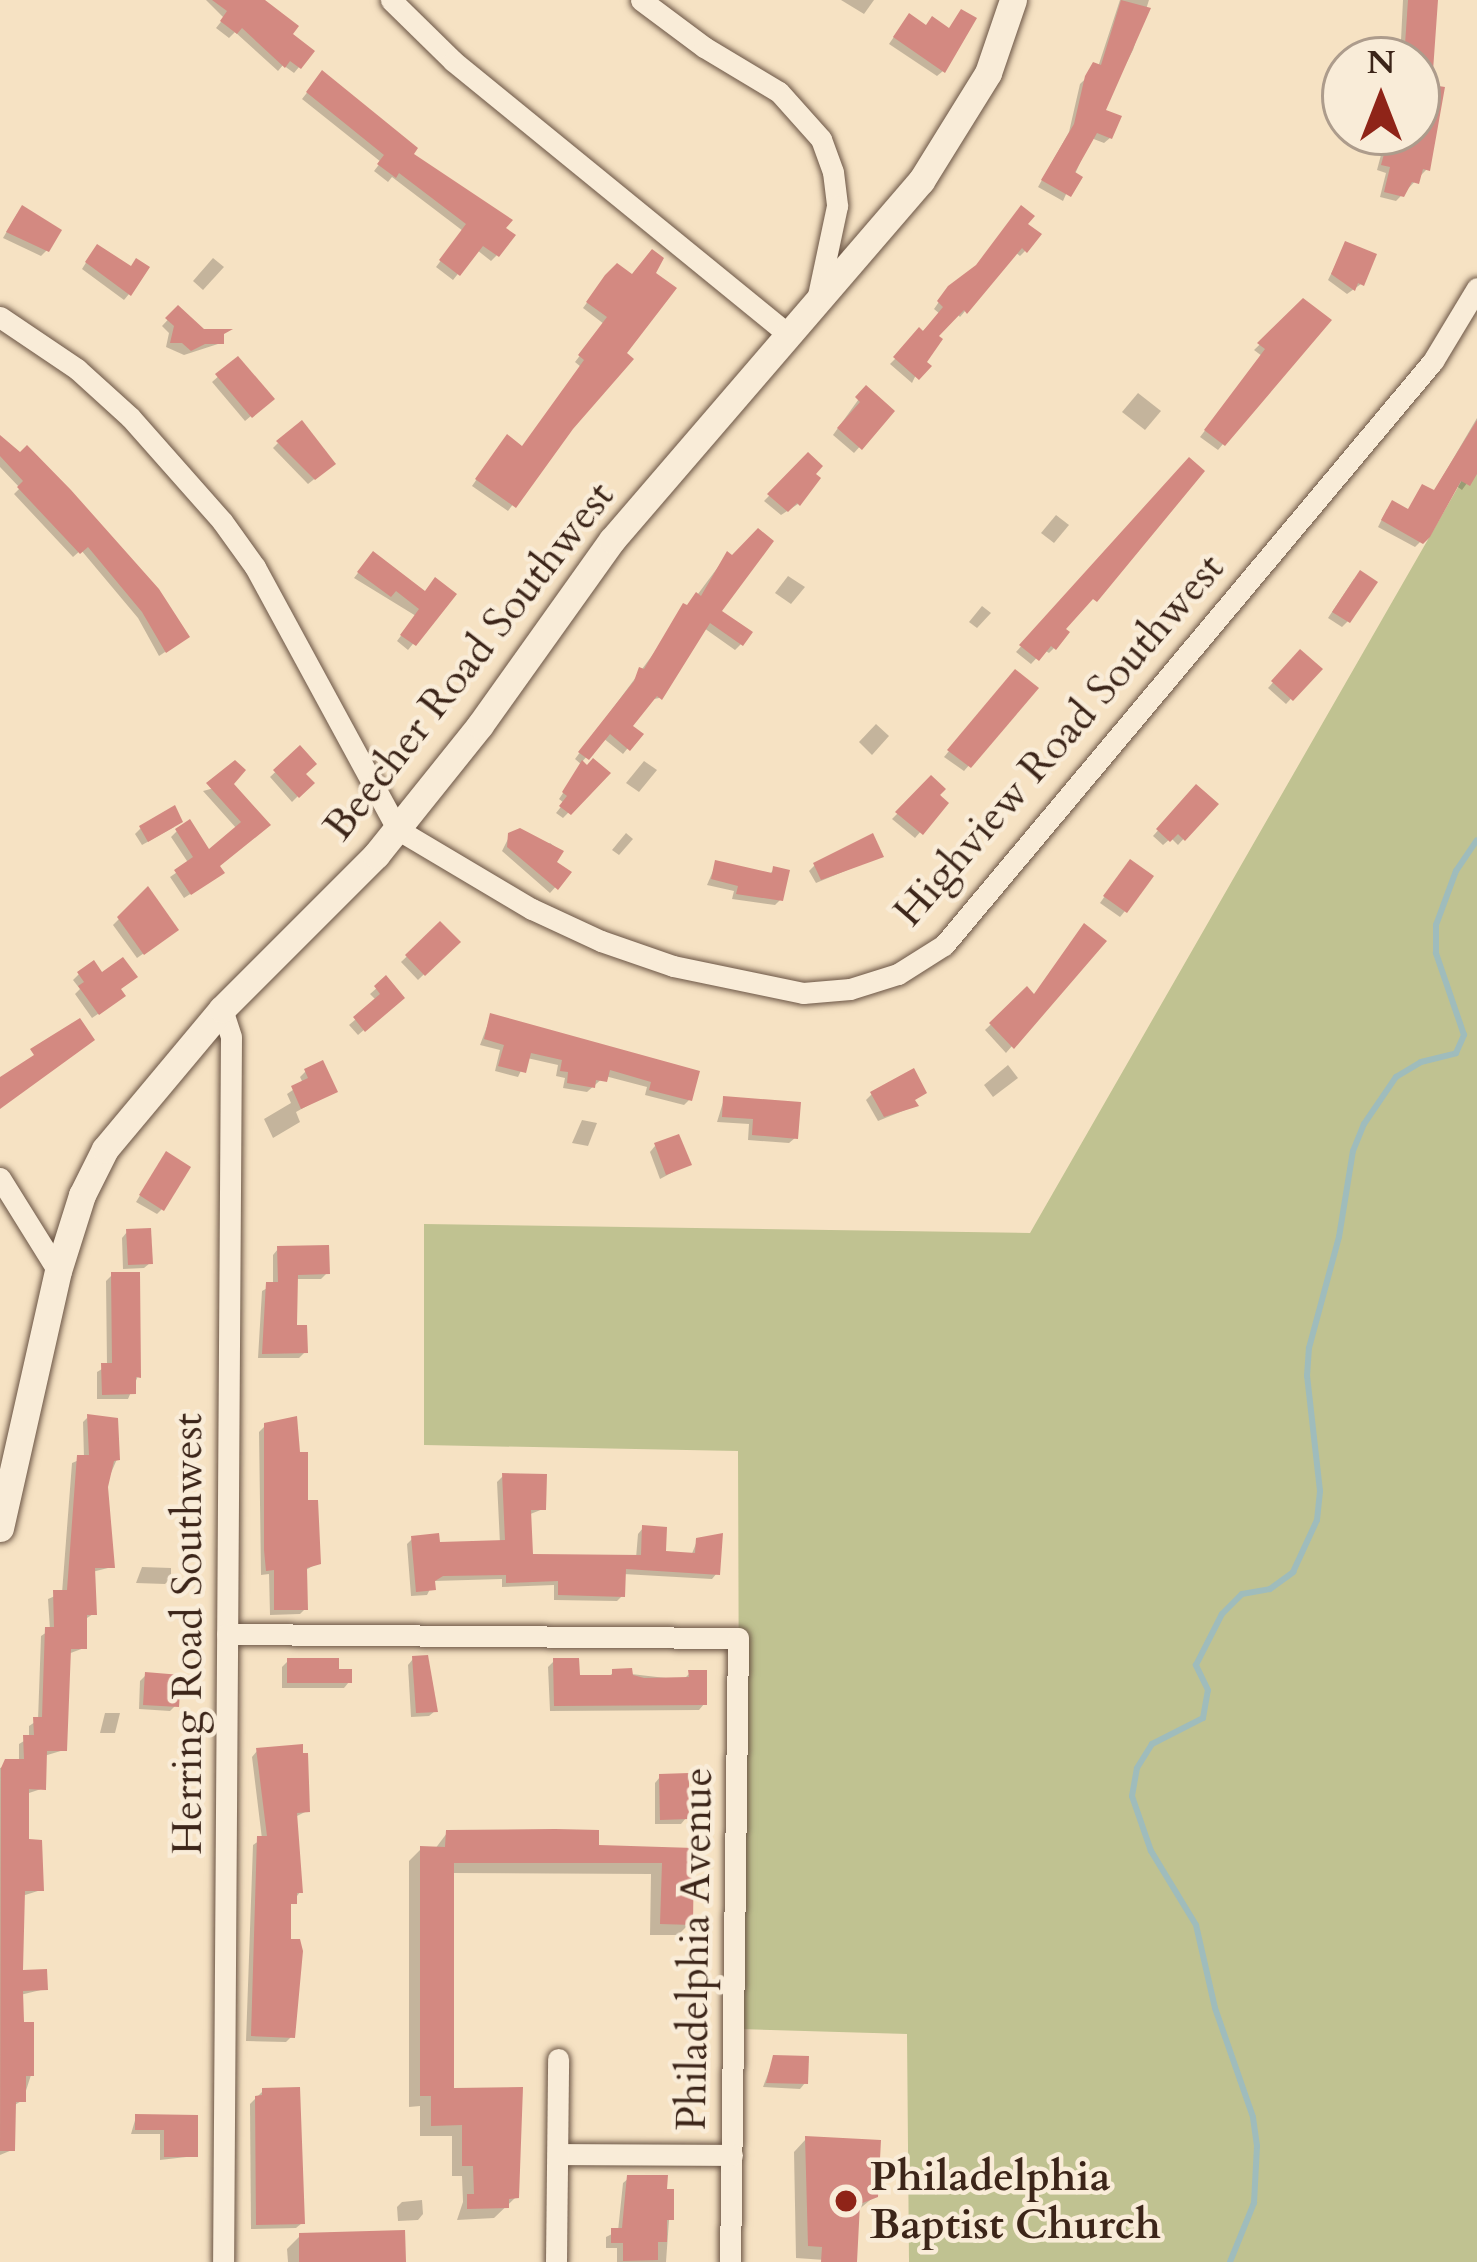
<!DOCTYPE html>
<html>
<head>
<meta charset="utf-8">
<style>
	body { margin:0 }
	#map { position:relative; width:1477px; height:2262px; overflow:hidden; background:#f6e2c3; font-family:Cardo,serif }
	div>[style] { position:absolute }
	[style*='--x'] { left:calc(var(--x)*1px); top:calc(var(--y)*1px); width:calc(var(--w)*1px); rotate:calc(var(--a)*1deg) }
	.green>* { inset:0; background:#c0c291 }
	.shadow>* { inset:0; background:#0003 }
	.stream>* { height:6px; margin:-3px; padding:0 3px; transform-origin:3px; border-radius:3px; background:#9fbcbc }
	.building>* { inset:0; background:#d38981 }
	.roads { filter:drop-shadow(0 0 3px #6a5444) drop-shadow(0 0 3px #6a5444) }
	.minor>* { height:21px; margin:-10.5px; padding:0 10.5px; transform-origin:10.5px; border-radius:10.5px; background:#f9ecd8 }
	.tertiary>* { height:27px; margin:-13.5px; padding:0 13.5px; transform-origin:13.5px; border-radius:13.5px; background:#f9ecd8 }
	.dots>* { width:33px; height:33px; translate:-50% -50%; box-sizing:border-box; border:6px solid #f9ecd8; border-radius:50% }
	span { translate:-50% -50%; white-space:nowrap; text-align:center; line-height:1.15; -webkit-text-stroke:9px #f9ecd8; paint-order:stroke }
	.street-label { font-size:42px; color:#3c2519 }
	.poi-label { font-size:42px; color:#3c2519; font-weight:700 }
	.left { translate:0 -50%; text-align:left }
	.north { position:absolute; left:1321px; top:36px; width:120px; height:120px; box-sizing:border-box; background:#f9ecd8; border:3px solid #ad9c8c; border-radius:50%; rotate:0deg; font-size:33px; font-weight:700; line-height:48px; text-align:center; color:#3c2519 }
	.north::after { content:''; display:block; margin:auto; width:42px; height:54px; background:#8f2418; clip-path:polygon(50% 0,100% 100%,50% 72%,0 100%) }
</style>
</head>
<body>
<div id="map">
	<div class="green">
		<div style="clip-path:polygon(1477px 454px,1477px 2262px,909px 2262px,907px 2034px,740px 2029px,738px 1451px,424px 1445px,424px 1224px,1030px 1233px)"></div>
	</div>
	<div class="shadow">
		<div style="clip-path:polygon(206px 0,264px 0,288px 35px,299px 67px,294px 73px,283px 65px,278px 71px,235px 32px,229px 38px,216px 28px,224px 18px)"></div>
		<div style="clip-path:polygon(841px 0,874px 0,864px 14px)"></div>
		<div style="clip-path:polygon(1120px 0,1149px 0,1133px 50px,1102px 111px,1110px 138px,1104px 143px,1091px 138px,1063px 201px,1038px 187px,1069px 132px,1080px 84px,1098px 67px)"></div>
		<div style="clip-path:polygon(1403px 0,1433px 0,1427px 169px,1396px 201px,1380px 197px,1386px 173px,1377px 170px,1387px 132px,1417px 132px,1417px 60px,1400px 60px)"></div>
		<div style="clip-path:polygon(904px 22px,943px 71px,937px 76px,889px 44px)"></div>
		<div style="clip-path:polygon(317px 80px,409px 155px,497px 255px,491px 261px,477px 250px,453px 280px,436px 267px,463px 231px,392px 177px,388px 182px,374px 171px,381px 162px,302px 99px)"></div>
		<div style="clip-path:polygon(17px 214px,47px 250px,41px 256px,3px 238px)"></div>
		<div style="clip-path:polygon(1024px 225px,1025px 251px,1020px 256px,1015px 252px,960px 317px,956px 313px,935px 336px,912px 383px,890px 364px,940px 314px,934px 309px,943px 296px)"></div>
		<div style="clip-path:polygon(1346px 244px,1361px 284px,1347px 294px,1328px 280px)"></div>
		<div style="clip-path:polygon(92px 253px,129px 294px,124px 300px,82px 269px)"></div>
		<div style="clip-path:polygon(213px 258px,224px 267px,203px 290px,193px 281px)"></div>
		<div style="clip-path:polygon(632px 278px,570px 427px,508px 511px,472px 486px,502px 443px,521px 449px,581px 367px,575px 362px,604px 324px,583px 308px,600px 285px)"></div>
		<div style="clip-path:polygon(1304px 302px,1223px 444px,1218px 450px,1200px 437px,1262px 356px,1254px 350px)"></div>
		<div style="clip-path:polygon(178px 309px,202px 332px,221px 335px,221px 343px,184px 355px,166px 347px,169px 333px,162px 326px)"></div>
		<div style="clip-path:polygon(237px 360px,271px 399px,245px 421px,212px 382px)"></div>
		<div style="clip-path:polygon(866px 389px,891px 412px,854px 453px,833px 435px)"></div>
		<div style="clip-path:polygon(1138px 393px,1161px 411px,1145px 430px,1122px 412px)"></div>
		<div style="clip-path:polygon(1477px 418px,1477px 469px,1462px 490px,1455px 485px,1420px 542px,1415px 547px,1378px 527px,1387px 509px,1407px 512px,1433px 493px)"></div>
		<div style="clip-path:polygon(0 439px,20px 456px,180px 642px,159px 656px,138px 618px,81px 550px,73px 557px,14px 494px,20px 488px,0 467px)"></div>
		<div style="clip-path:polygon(278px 443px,327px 469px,308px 484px,273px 448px)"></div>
		<div style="clip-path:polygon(808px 456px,817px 479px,798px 504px,781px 515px,764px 501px)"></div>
		<div style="clip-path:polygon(1189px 461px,1062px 630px,1054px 648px,1049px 653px,1044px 650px,1031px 664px,1016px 652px)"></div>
		<div style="clip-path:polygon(1056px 515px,1069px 525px,1054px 543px,1041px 533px)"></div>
		<div style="clip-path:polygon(727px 555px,717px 611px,741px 644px,735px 650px,704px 628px,659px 698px,650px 700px,629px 726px,639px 734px,623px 754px,603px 738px,581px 763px,607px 773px,563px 818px,556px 813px,564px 803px,559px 799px,582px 765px,575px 759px)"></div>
		<div style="clip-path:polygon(368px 560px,424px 594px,452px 595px,408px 650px,397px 641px,416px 616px,354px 578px)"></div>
		<div style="clip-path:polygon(788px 576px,805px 587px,791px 604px,775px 593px)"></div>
		<div style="clip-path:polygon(1354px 579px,1348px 621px,1342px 627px,1328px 618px)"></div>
		<div style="clip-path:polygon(982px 606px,991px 613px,977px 628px,969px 622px)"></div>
		<div style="clip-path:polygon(1300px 653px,1318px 669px,1286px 704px,1268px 688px)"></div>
		<div style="clip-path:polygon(1010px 678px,1035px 688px,964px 771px,944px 757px)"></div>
		<div style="clip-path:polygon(876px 724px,889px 736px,872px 755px,859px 742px)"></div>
		<div style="clip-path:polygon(300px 749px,302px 774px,311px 783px,292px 802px,270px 777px)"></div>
		<div style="clip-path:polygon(644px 761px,657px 770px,639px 792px,626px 783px)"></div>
		<div style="clip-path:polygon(931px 780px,945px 803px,915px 838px,892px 819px)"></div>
		<div style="clip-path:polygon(229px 784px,266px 825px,217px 866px,215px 878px,184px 898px,170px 877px,189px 864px,171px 837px,177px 831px,208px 853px,237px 829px,203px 791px)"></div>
		<div style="clip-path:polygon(1196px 788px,1215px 804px,1178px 845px,1171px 838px,1163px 845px,1153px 836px)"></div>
		<div style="clip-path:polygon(174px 827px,142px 845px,135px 834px,141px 828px)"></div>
		<div style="clip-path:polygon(626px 833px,633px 839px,619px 855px,612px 850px)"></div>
		<div style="clip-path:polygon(509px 837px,545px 848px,550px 843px,560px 851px,553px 863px,568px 873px,550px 893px,502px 851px)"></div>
		<div style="clip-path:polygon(881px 856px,816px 883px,809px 871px,815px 865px)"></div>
		<div style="clip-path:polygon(716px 864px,769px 875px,774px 869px,781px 899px,775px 905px,732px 899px,734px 891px,707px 885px)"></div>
		<div style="clip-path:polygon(1125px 868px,1125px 911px,1120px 917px,1100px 903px)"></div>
		<div style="clip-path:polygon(148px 890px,170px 935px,137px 958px,113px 925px)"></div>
		<div style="clip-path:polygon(440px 925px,457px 942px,418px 980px,401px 962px)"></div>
		<div style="clip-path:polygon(1102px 941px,1006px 1053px,985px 1030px,1027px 990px,1033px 997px)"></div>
		<div style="clip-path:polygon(79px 974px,118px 989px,117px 1001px,92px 1018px,75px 994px,80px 989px,73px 980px)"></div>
		<div style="clip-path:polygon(386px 980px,401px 998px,358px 1035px,349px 1025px,377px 1001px,370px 994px)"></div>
		<div style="clip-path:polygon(491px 1016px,696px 1074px,690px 1099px,684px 1105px,645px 1095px,647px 1087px,605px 1076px,587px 1092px,563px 1088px,565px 1078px,556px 1076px,558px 1065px,527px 1058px,518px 1077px,495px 1071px,500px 1050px,480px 1045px)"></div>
		<div style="clip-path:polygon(1008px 1065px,1018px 1078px,993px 1097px,984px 1085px)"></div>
		<div style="clip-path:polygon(306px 1071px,334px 1091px,296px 1112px,300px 1122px,273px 1138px,264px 1119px,291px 1103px,287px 1094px,303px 1083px,300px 1077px)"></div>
		<div style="clip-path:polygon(872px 1094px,912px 1101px,915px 1106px,878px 1121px,866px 1100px)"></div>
		<div style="clip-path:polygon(724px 1099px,795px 1138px,789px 1143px,748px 1140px,749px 1124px,717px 1122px)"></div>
		<div style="clip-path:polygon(582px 1120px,597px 1123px,588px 1146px,572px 1143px)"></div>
		<div style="clip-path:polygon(655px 1146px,688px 1164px,660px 1179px,650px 1152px)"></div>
		<div style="clip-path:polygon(161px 1161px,162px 1209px,157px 1214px,136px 1202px)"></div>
		<div style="clip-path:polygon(127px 1232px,150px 1263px,144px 1268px,123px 1269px,122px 1238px)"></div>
		<div style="clip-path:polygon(278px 1249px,327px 1273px,321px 1279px,295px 1279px,293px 1328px,305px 1352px,299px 1358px,258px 1358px,262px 1291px,273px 1285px,273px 1255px)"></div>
		<div style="clip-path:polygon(112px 1275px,138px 1376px,128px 1399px,97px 1399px,97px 1372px,107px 1366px,106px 1281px)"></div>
		<div style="clip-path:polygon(88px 1417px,117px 1459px,105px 1487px,112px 1567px,92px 1572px,93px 1614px,84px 1620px,84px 1648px,68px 1654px,64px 1750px,44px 1756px,44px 1788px,26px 1794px,26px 1842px,41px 1890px,22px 1896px,20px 1974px,45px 1989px,20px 1995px,31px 2075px,23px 2100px,13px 2106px,12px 2150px,0 2155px,0 1768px,19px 1762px,19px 1744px,29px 1738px,29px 1726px,38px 1720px,41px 1636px,50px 1630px,48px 1599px,62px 1593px,72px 1463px,84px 1458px,83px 1422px)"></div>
		<div style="clip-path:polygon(265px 1426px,305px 1503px,318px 1563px,304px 1571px,305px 1609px,300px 1614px,270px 1615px,269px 1574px,261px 1575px,259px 1432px)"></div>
		<div style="clip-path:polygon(503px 1476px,543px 1509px,528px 1515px,530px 1557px,636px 1558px,638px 1534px,643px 1528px,663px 1554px,691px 1556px,697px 1541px,717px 1573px,712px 1579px,623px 1574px,622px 1596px,617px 1601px,554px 1600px,554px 1585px,502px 1587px,502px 1579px,434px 1581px,427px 1595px,411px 1596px,407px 1544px,412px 1539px,437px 1545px,500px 1544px,497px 1482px)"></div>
		<div style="clip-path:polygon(142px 1567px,171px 1568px,171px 1578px,165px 1584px,136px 1583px)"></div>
		<div style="clip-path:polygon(413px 1659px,435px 1711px,429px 1716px,411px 1717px,408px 1665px)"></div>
		<div style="clip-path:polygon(288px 1661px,336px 1672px,349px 1682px,344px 1688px,282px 1688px,282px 1667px)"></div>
		<div style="clip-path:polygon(554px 1661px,577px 1678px,607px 1678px,614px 1672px,683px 1680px,690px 1673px,704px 1704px,699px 1710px,550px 1711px,548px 1667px)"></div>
		<div style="clip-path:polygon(146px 1675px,176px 1705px,170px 1711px,139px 1709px,140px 1681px)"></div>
		<div style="clip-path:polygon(105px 1713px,120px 1713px,115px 1733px,100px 1733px)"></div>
		<div style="clip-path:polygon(257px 1751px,301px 1756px,307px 1811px,295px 1817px,300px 1892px,288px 1908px,292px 2036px,286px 2042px,246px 2041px,253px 1845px,262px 1839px,252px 1757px)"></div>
		<div style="clip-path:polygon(660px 1777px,686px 1818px,681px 1824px,655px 1824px,655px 1783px)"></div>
		<div style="clip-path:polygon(447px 1833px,596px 1848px,691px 1850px,690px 1923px,678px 1935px,650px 1935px,651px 1874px,451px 1873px,451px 2091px,516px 2197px,494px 2218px,457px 2220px,463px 2202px,462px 2176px,452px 2176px,452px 2136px,420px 2136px,420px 2106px,409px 2107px,409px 1861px,421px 1849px,435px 1849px)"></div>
		<div style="clip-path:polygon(774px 2058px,805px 2083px,800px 2089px,763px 2087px)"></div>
		<div style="clip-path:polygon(298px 2090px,302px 2223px,296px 2228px,251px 2229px,250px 2104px,263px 2091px)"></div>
		<div style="clip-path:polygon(136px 2117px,195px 2118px,195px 2156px,160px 2160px,160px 2134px,131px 2134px)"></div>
		<div style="clip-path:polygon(806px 2139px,875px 2196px,857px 2211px,854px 2262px,796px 2258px,794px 2152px)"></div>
		<div style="clip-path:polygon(629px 2178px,671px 2192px,666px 2262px,617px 2262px,617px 2248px,606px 2248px,606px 2237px,618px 2231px,623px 2183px)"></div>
		<div style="clip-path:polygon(422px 2200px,423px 2214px,418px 2220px,398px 2221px,397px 2207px,402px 2202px)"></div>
		<div style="clip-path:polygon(300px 2236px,403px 2262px,288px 2262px,287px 2249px)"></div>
	</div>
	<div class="stream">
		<div style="--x:1230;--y:2262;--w:64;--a:-67.9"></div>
		<div style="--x:1254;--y:2203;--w:57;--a:-87"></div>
		<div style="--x:1257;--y:2146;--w:29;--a:-98"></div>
		<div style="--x:1253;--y:2117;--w:115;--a:-109.2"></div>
		<div style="--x:1215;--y:2008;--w:85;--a:-102.9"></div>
		<div style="--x:1196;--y:1925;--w:87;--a:-121.3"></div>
		<div style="--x:1151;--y:1851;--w:58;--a:-109.1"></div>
		<div style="--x:1132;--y:1796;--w:28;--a:-80"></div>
		<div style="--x:1137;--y:1768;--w:28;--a:-58"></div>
		<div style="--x:1152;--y:1744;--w:57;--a:-27"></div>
		<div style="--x:1203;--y:1718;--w:28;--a:-80"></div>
		<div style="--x:1208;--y:1690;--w:28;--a:-116"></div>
		<div style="--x:1196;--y:1665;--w:57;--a:-63"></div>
		<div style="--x:1222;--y:1614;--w:28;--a:-45"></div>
		<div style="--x:1242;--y:1594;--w:28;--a:-10"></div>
		<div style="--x:1270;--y:1589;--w:29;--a:-36"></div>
		<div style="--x:1293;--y:1572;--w:57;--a:-65.2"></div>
		<div style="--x:1317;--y:1520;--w:29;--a:-84"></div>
		<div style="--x:1320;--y:1491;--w:116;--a:-96.4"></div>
		<div style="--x:1307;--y:1376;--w:28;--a:-86"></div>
		<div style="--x:1309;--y:1348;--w:115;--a:-74.9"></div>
		<div style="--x:1339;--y:1237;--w:87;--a:-80.8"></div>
		<div style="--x:1353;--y:1151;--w:29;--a:-68"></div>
		<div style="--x:1364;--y:1124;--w:57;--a:-55.8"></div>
		<div style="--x:1396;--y:1077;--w:29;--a:-31"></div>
		<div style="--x:1421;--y:1062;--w:36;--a:-14"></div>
		<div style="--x:1456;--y:1053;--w:20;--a:-66"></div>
		<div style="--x:1464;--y:1035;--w:87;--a:-108.9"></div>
		<div style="--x:1436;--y:953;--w:28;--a:-90"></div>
		<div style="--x:1436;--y:925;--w:58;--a:-69.7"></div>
		<div style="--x:1456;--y:871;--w:37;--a:-56"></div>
	</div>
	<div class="building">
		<div style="clip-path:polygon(212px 0,265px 0,299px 26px,293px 34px,315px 51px,301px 69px,290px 61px,285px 68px,242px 28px,237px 34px,220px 21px,227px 11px)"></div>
		<div style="clip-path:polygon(1121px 0,1151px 8px,1106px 110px,1122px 116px,1112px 139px,1097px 133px,1075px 172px,1083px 177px,1071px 197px,1041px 180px,1074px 124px,1085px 76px,1093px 62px,1101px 65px)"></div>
		<div style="clip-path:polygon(1408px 0,1438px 0,1432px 85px,1445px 87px,1430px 171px,1423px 169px,1419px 184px,1412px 182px,1404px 197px,1384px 192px,1390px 167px,1381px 165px,1390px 132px,1417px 132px,1417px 60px,1404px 60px)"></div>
		<div style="clip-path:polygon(961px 9px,977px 18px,945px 73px,893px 37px,909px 13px,926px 25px,932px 16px,949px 28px)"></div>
		<div style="clip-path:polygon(322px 70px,418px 148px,414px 154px,513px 220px,506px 228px,516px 235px,499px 257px,483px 246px,460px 276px,439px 260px,466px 224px,399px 173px,396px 178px,377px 164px,384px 155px,306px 92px)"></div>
		<div style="clip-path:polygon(22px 205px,62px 230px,49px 252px,6px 232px)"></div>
		<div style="clip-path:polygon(1021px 205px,1035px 216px,1028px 224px,1042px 234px,1027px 253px,1022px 248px,967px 314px,964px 310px,939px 336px,943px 339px,927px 362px,932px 366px,919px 380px,893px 357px,919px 327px,923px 331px,943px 307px,937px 301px,948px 286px,976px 265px)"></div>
		<div style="clip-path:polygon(1345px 241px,1377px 254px,1364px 286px,1358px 283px,1355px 291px,1331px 274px)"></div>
		<div style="clip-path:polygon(97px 244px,131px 266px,136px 258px,150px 267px,131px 296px,85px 262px)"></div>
		<div style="clip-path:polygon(652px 249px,664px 258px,656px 273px,677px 288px,627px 353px,634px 359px,573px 429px,516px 508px,475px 479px,507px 434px,522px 446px,584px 360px,578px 355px,607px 317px,586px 302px,605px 275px,617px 263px,632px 274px)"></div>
		<div style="clip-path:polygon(1303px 298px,1332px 320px,1225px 446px,1204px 430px,1265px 349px,1257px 343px)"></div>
		<div style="clip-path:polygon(178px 305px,204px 329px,233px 329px,224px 334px,224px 344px,205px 344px,191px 351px,182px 343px,170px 343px,174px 326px,165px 318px)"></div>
		<div style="clip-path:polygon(238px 356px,275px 399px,252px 418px,215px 374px)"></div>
		<div style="clip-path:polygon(866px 385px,895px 411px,862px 450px,837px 428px,860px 402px,855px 397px)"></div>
		<div style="clip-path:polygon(302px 420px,336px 464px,315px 480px,276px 441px)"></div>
		<div style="clip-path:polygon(1477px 420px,1477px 474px,1470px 486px,1461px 481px,1430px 537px,1423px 544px,1381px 520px,1392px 500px,1408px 509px,1422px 484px,1434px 490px)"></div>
		<div style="clip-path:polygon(0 435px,20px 452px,27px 445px,71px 490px,159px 589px,190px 637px,166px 653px,142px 612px,88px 547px,80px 554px,17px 487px,23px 481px,0 456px)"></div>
		<div style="clip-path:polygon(808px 452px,823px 466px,816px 474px,821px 478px,800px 506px,797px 503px,788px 512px,767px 494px)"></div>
		<div style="clip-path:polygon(1189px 457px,1205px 471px,1097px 602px,1093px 599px,1066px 629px,1070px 632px,1056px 650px,1051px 646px,1039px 661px,1019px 645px)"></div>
		<div style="clip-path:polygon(758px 528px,774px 541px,722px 611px,753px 632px,743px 646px,710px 623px,662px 700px,657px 696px,633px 726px,644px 734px,630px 751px,610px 734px,589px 760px,578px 752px,634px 681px,639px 667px,644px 669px,683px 603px,687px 605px,696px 592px,701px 596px,727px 551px,732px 555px)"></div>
		<div style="clip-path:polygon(373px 551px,425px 591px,435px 577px,457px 594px,416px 646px,400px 635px,419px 609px,396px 591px,391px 597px,357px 572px)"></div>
		<div style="clip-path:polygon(1360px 570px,1378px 582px,1350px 623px,1332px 612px)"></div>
		<div style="clip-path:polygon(1300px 649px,1323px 669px,1293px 701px,1271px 681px)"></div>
		<div style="clip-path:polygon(1015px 669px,1039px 688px,971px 768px,947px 750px)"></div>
		<div style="clip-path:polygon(300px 745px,317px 764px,306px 774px,315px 783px,299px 798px,273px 770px)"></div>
		<div style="clip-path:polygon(593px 758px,611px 773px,571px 815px,559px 806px,567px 796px,562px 792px,582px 760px,587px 765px)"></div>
		<div style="clip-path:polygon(235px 760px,246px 770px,234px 784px,271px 825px,220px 866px,225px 873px,191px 895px,174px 870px,193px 857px,175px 829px,190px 819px,209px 849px,241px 822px,206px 783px)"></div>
		<div style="clip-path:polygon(931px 775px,946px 789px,940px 795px,949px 803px,923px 835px,895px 812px)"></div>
		<div style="clip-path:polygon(1196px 784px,1219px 804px,1185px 841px,1178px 834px,1170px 842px,1156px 829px)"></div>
		<div style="clip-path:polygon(175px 805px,183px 822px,148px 842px,139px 826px)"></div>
		<div style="clip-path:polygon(520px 828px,564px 851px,557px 862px,572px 872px,558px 890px,507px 847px,508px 833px)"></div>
		<div style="clip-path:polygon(873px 833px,884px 857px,821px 880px,813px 863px)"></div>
		<div style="clip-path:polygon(1130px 859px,1154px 876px,1127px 913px,1103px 896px)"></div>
		<div style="clip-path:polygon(715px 860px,772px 873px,773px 866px,790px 870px,783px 901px,736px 894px,738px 886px,711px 879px)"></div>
		<div style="clip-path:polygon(148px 886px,179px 930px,144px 955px,117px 917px)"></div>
		<div style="clip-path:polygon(440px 921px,461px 942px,425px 976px,405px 955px)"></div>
		<div style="clip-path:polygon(1084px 923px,1107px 941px,1014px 1049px,989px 1023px,1027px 986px,1034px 994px)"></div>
		<div style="clip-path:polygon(123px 957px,138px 977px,121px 989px,126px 996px,99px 1015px,78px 986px,84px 982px,77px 972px,94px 960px,102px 972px)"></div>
		<div style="clip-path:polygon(386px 975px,405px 998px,365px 1032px,353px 1017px,380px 994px,374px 986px)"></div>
		<div style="clip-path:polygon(490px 1013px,700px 1071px,692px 1101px,649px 1090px,651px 1082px,610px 1070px,607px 1082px,596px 1080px,595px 1088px,567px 1083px,568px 1072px,560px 1071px,562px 1060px,531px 1053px,526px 1073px,498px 1066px,504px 1045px,484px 1039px)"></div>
		<div style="clip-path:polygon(80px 1018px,95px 1040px,0 1109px,0 1077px,34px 1055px,30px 1049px)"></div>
		<div style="clip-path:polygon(323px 1060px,338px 1092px,301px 1109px,291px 1086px,308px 1078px,304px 1069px)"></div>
		<div style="clip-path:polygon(914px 1068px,927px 1093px,915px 1100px,919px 1106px,884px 1117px,870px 1092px)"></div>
		<div style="clip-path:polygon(723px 1096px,801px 1102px,798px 1139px,752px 1135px,753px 1119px,722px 1117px)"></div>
		<div style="clip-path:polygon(679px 1134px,692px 1165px,666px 1175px,654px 1143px)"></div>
		<div style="clip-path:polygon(166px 1151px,191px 1167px,164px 1211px,139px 1195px)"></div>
		<div style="clip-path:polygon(151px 1228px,153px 1264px,128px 1265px,126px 1229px)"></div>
		<div style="clip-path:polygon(329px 1245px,330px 1274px,298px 1275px,297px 1325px,307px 1325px,308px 1353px,262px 1354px,266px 1282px,278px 1282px,277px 1246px)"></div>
		<div style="clip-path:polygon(111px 1272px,140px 1272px,141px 1378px,136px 1377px,136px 1394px,102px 1395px,101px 1363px,112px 1363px)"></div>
		<div style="clip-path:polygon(87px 1414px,118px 1418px,120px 1460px,114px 1461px,108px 1487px,115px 1568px,95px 1568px,97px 1615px,87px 1615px,87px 1649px,71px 1649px,67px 1751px,47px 1751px,46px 1790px,29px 1789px,29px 1839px,42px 1840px,44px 1891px,25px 1891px,23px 1970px,47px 1969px,48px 1990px,23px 1991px,24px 2022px,34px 2022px,34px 2076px,26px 2076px,26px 2102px,16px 2102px,15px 2151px,0 2151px,1px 1768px,5px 1759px,24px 1759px,23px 1735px,34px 1735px,33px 1717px,42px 1717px,45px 1627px,54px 1627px,53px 1590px,67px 1590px,77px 1455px,89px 1455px)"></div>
		<div style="clip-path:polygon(297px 1416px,300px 1452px,308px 1452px,308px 1500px,318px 1500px,321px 1564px,307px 1568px,308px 1610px,274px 1610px,274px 1570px,266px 1571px,264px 1550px,264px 1423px)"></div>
		<div style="clip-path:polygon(502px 1473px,547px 1474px,546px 1510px,531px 1510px,533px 1554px,641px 1555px,642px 1525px,667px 1527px,666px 1551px,695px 1553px,696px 1538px,723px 1533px,720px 1575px,626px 1569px,625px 1597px,558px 1595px,558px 1581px,506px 1583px,506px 1575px,443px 1576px,435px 1581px,436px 1590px,416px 1592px,411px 1536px,439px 1533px,440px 1542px,505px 1540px)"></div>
		<div style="clip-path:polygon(428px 1655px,438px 1712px,416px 1713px,412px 1656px)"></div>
		<div style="clip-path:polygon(287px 1658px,339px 1658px,339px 1669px,352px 1669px,352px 1683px,287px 1683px)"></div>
		<div style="clip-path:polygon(553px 1658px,579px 1658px,580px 1675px,612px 1675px,612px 1669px,632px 1668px,633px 1675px,644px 1678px,689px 1677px,688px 1670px,707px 1670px,707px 1705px,554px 1706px)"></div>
		<div style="clip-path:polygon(145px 1672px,181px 1675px,179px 1707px,143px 1705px)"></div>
		<div style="clip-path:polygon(303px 1744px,303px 1753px,308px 1753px,310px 1812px,297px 1813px,303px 1893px,297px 1893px,297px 1904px,291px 1904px,291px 1939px,300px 1939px,303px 1951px,295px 2038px,251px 2036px,257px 1836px,267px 1836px,256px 1748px)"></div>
		<div style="clip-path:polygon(689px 1773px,689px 1819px,660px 1820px,659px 1774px)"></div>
		<div style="clip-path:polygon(555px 1829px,599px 1830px,599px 1845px,694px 1848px,693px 1925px,660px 1924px,662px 1863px,454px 1863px,454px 2088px,523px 2087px,519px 2198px,509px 2199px,509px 2208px,467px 2209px,467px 2194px,474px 2194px,473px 2166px,462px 2166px,462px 2125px,431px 2126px,431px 2096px,420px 2096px,420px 1846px,445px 1847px,446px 1830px)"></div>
		<div style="clip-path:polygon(773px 2055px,809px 2056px,808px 2084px,766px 2083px)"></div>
		<div style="clip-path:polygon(300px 2087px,305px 2224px,256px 2225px,255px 2096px,262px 2095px,262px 2088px)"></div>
		<div style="clip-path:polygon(135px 2114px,198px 2115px,198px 2157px,164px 2157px,164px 2130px,135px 2130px)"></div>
		<div style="clip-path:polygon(805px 2136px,881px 2140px,878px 2197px,860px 2204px,857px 2262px,821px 2262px,822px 2247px,808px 2246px)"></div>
		<div style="clip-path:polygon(627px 2175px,668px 2175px,667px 2189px,674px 2189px,674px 2220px,667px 2220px,667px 2242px,658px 2242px,658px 2260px,623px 2261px,623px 2243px,611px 2243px,611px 2228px,622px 2228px)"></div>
		<div style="clip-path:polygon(405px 2230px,406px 2262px,299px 2262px,299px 2233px)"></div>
	</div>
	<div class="roads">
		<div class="minor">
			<div style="--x:391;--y:0;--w:87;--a:44.5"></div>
			<div style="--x:453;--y:61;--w:432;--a:39.2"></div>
			<div style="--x:641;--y:0;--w:79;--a:36.7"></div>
			<div style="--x:704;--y:47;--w:87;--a:31"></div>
			<div style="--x:779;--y:92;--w:63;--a:48.2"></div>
			<div style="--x:821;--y:139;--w:35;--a:70"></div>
			<div style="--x:833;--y:172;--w:34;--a:83"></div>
			<div style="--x:837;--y:206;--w:96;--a:102"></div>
			<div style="--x:0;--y:317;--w:93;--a:34"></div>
			<div style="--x:77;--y:369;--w:72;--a:42.2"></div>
			<div style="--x:130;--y:417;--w:139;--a:48.5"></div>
			<div style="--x:222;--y:521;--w:57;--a:54.3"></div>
			<div style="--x:255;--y:567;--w:298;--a:61.5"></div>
			<div style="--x:397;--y:829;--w:157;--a:30.7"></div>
			<div style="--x:532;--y:909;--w:76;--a:24.9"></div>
			<div style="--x:601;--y:941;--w:76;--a:19.1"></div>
			<div style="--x:673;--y:966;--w:133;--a:11.7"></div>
			<div style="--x:803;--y:993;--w:47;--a:-4.9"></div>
			<div style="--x:850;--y:989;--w:50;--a:-17.4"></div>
			<div style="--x:898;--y:974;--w:54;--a:-32.2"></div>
			<div style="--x:944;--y:945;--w:762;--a:-50.06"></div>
			<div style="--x:1433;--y:361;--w:85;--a:-58.9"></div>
			<div style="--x:222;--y:1009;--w:29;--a:72"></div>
			<div style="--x:231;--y:1037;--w:1225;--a:90.37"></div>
			<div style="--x:0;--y:1178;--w:110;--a:58.1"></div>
			<div style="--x:227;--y:1634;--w:511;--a:0.45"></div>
			<div style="--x:738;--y:1638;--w:624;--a:90.73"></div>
			<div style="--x:558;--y:2154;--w:174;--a:0.3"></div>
			<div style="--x:556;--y:2262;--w:203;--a:-89.4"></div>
		</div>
		<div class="tertiary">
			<div style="--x:0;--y:1528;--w:263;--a:-77.3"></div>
			<div style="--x:58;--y:1271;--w:80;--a:-72.5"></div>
			<div style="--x:82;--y:1195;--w:51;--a:-63.4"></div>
			<div style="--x:105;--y:1149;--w:182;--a:-50.1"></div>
			<div style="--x:222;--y:1009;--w:218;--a:-45"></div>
			<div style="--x:376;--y:855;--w:166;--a:-51.3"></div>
			<div style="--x:480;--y:725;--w:227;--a:-54.5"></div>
			<div style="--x:612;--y:540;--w:474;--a:-49.3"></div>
			<div style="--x:921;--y:181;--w:127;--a:-58.2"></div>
			<div style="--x:988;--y:73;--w:77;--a:-71.1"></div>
		</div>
	</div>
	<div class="dots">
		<div style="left:846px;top:2201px;background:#8f2418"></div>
	</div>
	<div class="street-label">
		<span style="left:469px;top:661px;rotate:-52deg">Beecher Road Southwest</span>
		<span style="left:1059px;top:740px;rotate:-49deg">Highview Road Southwest</span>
		<span style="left:188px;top:1634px;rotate:-90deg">Herring Road Southwest</span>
		<span style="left:695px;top:1949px;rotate:-89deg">Philadelphia Avenue</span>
	</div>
	<div class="poi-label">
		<span class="left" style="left:870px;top:2201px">Philadelphia<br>Baptist Church</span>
	</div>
	<div class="north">N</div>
</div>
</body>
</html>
